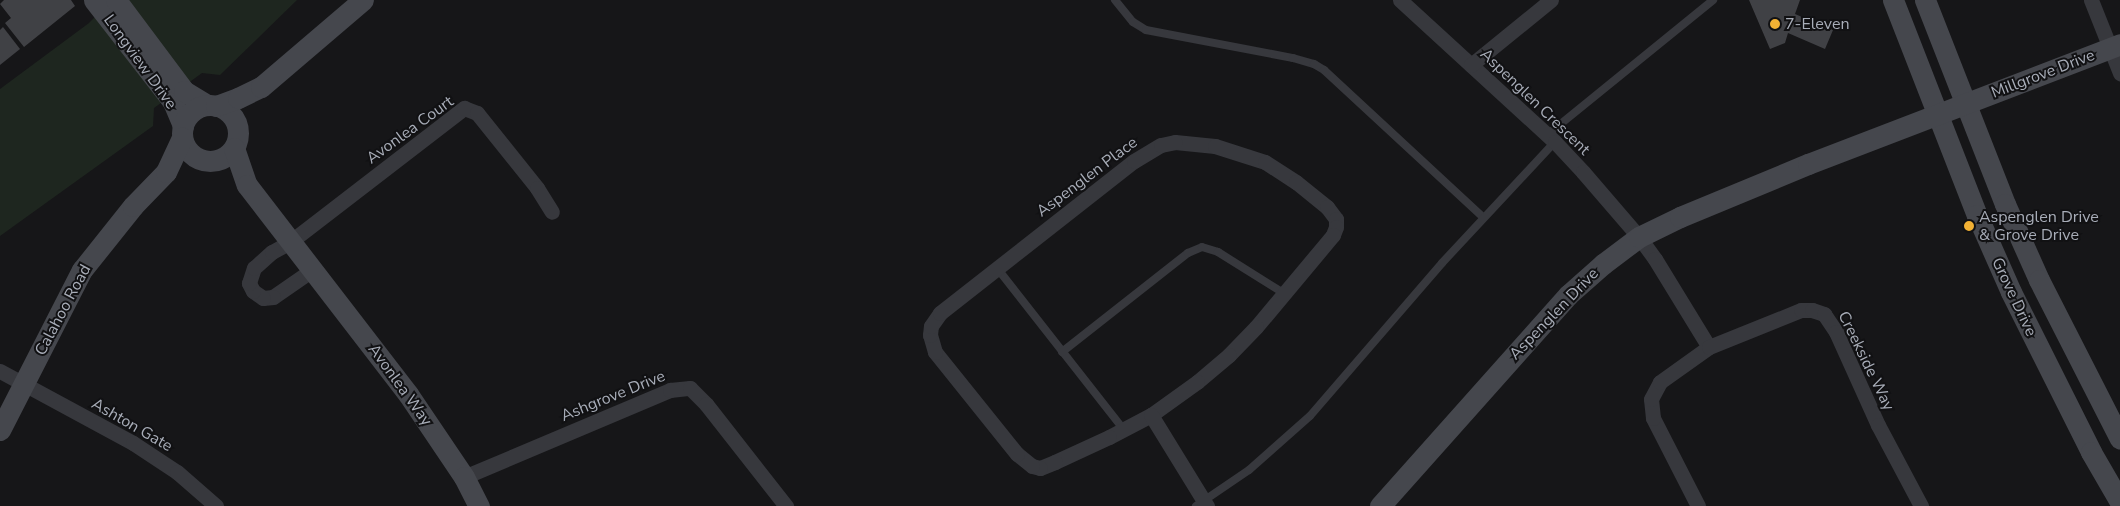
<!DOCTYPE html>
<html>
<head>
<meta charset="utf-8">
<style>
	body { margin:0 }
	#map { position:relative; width:2120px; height:506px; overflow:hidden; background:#161618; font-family:"Nunito Sans",sans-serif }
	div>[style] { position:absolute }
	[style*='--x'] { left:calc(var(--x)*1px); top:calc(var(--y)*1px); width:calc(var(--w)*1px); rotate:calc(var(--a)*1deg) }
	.green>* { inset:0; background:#1e261f }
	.building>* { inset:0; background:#404145 }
	.lane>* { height:8px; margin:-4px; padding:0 4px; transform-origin:4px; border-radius:4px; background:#37383d }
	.street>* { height:15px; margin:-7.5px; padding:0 7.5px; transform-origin:7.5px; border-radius:7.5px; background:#37383d }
	.secondary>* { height:21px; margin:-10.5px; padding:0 10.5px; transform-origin:10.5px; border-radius:10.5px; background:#45474d }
	.secondary>.ring { margin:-10.5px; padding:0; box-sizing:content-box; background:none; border:21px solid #45474d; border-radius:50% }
	.dots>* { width:14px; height:14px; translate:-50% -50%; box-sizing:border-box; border:2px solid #111113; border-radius:50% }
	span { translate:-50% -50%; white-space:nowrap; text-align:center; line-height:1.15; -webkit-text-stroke:4px #111113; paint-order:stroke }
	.poi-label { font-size:16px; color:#a8adb8 }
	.left { translate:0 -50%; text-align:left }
	.street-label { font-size:16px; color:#a8adb8 }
</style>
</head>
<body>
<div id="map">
	<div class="green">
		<div style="clip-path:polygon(112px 0,297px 0,220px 75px,202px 73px,154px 108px,153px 126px,0 236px,0 89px,89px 23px)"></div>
	</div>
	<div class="building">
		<div style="clip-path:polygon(4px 0,71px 0,75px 6px,24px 47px,5px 23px,11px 18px,0 4px)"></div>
		<div style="clip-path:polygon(1749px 0,1800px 0,1795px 14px,1833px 30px,1825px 49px,1788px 33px,1785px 43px,1770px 49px)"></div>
		<div style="clip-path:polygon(3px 27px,20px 49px,0 65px,0 30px)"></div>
	</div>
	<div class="lane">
		<div style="--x:1115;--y:0;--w:28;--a:51"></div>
		<div style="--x:1133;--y:22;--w:15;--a:32"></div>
		<div style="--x:1146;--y:30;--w:150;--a:10.8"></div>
		<div style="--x:1293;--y:58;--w:22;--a:16"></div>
		<div style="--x:1314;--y:64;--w:12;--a:31"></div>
		<div style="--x:1324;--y:70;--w:217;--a:42.8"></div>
		<div style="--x:1547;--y:135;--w:214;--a:-39.1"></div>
		<div style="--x:997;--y:268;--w:206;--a:51.9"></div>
		<div style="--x:1062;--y:352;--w:160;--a:-38.2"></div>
		<div style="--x:1188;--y:253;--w:15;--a:-23"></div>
		<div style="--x:1202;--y:247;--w:17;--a:17"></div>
		<div style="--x:1218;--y:252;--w:79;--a:32.1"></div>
		<div style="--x:1196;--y:506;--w:64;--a:-34.2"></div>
		<div style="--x:1249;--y:470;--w:81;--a:-41.5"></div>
		<div style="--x:1310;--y:416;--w:202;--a:-49.2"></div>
		<div style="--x:1442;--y:263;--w:166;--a:-47"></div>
	</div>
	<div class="street">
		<div style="--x:1400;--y:0;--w:210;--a:42.5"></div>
		<div style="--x:1555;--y:142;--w:41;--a:47"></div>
		<div style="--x:1583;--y:172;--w:86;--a:49.3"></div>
		<div style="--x:1639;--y:237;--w:27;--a:54"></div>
		<div style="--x:1655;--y:259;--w:103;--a:58.5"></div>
		<div style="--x:2091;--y:0;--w:79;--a:68.3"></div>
		<div style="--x:1471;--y:65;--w:103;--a:-39.1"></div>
		<div style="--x:1175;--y:142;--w:40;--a:5.7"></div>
		<div style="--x:1215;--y:146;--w:52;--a:17.7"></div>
		<div style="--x:1265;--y:162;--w:37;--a:33"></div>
		<div style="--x:1296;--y:182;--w:40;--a:39"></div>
		<div style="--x:1327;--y:207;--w:15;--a:53"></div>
		<div style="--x:1336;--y:219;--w:8;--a:90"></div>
		<div style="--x:1336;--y:227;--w:9;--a:111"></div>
		<div style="--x:1333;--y:235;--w:120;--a:129.9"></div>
		<div style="--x:1256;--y:327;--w:39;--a:134"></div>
		<div style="--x:1229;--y:355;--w:42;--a:139.8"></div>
		<div style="--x:1197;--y:382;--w:57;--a:144.3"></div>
		<div style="--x:1151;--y:415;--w:47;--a:152.4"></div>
		<div style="--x:1109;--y:437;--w:60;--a:155.2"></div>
		<div style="--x:1055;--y:462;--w:16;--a:158"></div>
		<div style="--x:1040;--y:468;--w:8;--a:-166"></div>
		<div style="--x:1032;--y:466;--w:19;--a:-141"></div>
		<div style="--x:1017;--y:454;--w:131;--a:-128.8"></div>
		<div style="--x:935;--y:352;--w:18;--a:-106"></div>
		<div style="--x:930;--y:335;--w:9;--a:-84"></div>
		<div style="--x:931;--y:326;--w:16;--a:-55"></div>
		<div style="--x:940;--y:313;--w:246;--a:-38.1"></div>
		<div style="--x:1134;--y:161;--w:31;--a:-31"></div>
		<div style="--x:1161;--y:145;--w:14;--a:-12"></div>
		<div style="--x:312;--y:270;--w:47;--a:145.3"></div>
		<div style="--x:273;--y:297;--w:10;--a:174"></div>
		<div style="--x:263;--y:298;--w:12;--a:-145"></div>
		<div style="--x:253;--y:291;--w:9;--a:-117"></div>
		<div style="--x:249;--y:283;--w:16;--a:-72"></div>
		<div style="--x:254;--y:268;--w:24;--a:-42"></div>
		<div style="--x:272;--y:252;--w:21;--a:-29"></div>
		<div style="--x:290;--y:242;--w:220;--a:-37.6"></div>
		<div style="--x:464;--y:108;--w:14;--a:21"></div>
		<div style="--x:477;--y:113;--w:96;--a:51.3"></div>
		<div style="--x:537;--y:188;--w:28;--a:58"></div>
		<div style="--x:0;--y:371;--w:151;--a:28.4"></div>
		<div style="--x:133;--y:443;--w:53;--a:33.4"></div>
		<div style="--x:177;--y:472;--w:52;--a:41.1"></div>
		<div style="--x:1151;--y:415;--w:107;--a:58.4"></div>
		<div style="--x:464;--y:477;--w:224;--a:-22.9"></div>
		<div style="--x:670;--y:390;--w:20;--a:-6"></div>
		<div style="--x:690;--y:388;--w:23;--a:45"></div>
		<div style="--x:706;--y:404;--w:130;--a:51.9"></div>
		<div style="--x:1698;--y:506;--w:99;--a:-117.1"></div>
		<div style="--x:1653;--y:418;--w:19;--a:-96"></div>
		<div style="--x:1651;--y:399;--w:19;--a:-62"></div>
		<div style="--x:1660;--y:382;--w:60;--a:-35.5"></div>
		<div style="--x:1709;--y:347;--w:99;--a:-21.9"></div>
		<div style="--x:1801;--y:310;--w:11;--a:0"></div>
		<div style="--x:1812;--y:310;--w:13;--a:18"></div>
		<div style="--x:1824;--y:314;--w:22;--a:56"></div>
		<div style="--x:1836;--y:332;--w:102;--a:65.7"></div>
		<div style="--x:1878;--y:425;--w:92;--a:62"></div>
	</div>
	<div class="secondary">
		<div style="--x:94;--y:0;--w:129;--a:52.2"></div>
		<div style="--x:173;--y:102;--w:26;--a:67"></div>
		<div style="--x:116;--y:0;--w:114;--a:53.2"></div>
		<div style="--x:184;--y:91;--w:27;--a:31"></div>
		<div style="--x:1893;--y:0;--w:231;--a:68.7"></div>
		<div style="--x:1977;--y:215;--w:84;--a:66.2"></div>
		<div style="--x:2011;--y:292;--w:179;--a:63.4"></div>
		<div style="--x:2091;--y:452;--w:58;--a:59.9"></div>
		<div style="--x:1925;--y:0;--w:219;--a:68.6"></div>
		<div style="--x:2005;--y:204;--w:83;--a:65.9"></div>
		<div style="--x:2039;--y:280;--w:178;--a:63"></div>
		<div class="ring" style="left:182px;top:105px;width:35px;height:35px"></div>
		<div style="--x:216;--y:106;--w:23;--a:-20"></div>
		<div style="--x:238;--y:98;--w:25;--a:-26"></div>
		<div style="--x:261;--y:87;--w:134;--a:-40.5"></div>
		<div style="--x:234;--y:148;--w:39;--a:71"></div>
		<div style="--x:247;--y:185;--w:264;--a:52.4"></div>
		<div style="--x:408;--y:394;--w:100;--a:56"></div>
		<div style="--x:464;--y:477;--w:33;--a:63"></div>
		<div style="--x:0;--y:430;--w:180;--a:-62.9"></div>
		<div style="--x:82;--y:270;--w:82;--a:-51.4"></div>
		<div style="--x:133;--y:206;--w:47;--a:-45.9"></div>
		<div style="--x:166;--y:172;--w:38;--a:-65"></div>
		<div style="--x:1380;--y:506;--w:283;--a:-48.3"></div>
		<div style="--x:1568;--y:295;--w:47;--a:-41.5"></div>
		<div style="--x:1603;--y:264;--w:45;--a:-36.9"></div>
		<div style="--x:1639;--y:237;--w:46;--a:-26"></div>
		<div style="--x:1680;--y:217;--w:139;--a:-22.5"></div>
		<div style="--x:1808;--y:164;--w:334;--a:-21"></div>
	</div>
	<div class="dots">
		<div style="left:1775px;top:24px;background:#f2b134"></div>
		<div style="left:1969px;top:226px;background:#f2b134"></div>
	</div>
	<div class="poi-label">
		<span class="left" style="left:1785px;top:24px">7-Eleven</span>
		<span class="left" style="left:1979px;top:226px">Aspenglen Drive<br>&amp; Grove Drive</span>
	</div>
	<div class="street-label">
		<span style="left:140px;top:62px;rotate:54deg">Longview Drive</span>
		<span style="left:2043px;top:74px;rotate:-21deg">Millgrove Drive</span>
		<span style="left:1535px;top:102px;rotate:44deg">Aspenglen Crescent</span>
		<span style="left:410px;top:130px;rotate:-36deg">Avonlea Court</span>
		<span style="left:1087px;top:177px;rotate:-37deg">Aspenglen Place</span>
		<span style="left:2014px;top:297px;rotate:65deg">Grove Drive</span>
		<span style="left:63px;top:310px;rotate:-62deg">Calahoo Road</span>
		<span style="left:1554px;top:314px;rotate:-46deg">Aspenglen Drive</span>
		<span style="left:1866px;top:361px;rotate:64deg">Creekside Way</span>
		<span style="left:400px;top:385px;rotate:54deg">Avonlea Way</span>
		<span style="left:613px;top:396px;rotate:-22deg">Ashgrove Drive</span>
		<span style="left:132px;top:425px;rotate:30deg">Ashton Gate</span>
	</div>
</div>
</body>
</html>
